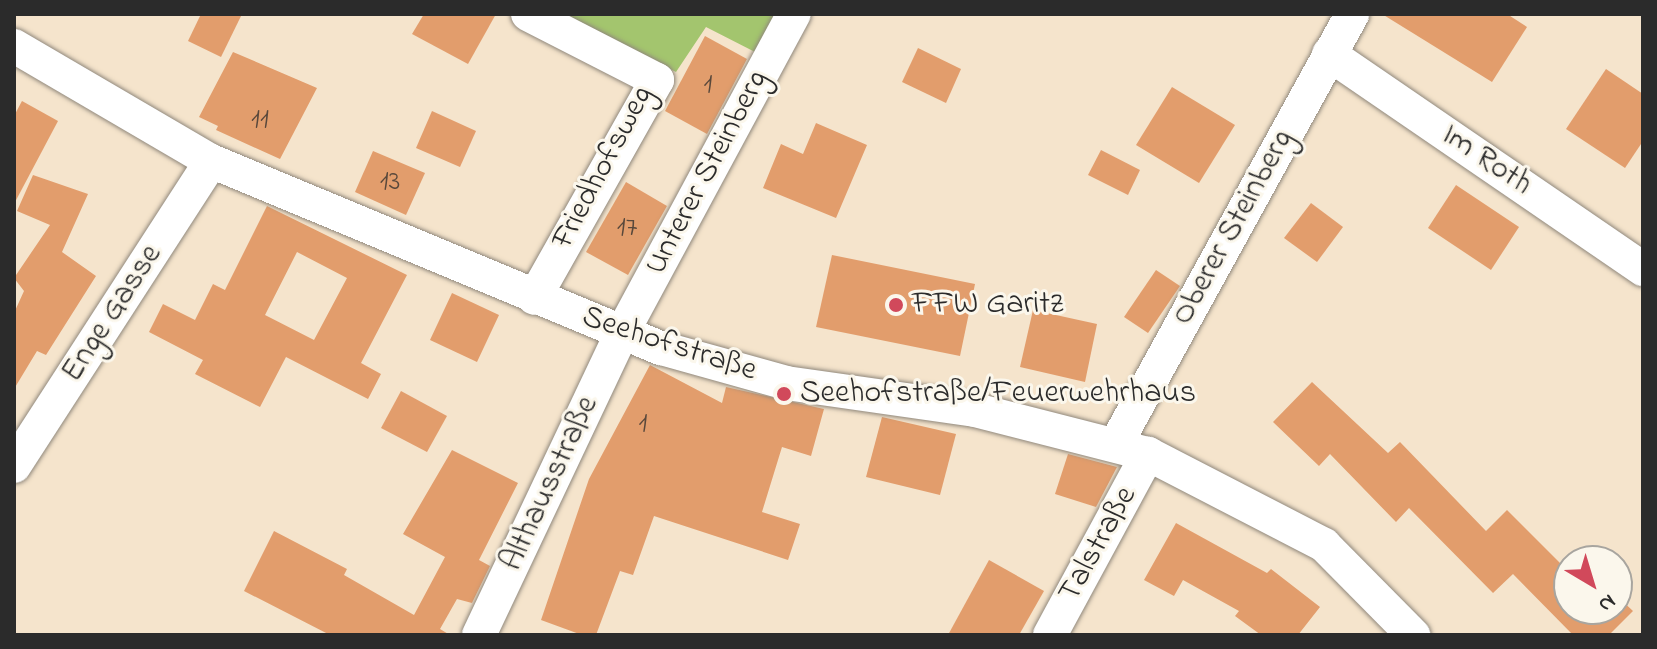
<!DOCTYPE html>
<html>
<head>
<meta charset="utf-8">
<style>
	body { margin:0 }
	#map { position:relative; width:1657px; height:649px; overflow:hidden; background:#f5e4cc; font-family:"Indie Flower",sans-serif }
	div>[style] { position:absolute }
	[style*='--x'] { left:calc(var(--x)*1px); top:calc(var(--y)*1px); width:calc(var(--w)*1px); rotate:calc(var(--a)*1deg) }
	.green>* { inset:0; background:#a3c56e }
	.building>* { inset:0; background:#e29d6c }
	.roads { filter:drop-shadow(0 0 2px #90887c) drop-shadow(0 0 2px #90887c) }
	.street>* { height:34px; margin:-17px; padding:0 17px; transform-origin:17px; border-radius:17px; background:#fff }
	.dots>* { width:22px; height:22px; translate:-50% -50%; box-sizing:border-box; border:4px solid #fbf7ec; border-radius:50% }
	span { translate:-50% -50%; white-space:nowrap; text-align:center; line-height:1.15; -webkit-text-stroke:6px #fbf7ec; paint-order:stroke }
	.number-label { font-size:28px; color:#59483b }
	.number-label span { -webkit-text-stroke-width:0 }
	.street-label { font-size:32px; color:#2b2b2b }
	.poi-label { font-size:32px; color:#2b2b2b }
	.left { translate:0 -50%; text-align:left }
	.frame { position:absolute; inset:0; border:16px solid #2b2b2b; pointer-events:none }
	.north { position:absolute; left:1553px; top:545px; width:80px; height:80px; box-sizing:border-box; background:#fbf7ec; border:2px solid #a8a59f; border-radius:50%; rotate:142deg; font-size:22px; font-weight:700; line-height:32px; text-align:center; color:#2b2b2b }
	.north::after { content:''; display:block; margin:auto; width:28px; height:36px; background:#d1495b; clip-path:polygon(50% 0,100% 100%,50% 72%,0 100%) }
</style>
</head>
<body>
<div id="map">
	<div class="green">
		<div style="clip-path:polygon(558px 14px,776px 14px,755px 52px,706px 27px,676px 72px)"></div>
	</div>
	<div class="building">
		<div style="clip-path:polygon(201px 14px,242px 14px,221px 57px,188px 41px)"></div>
		<div style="clip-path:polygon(424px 14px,496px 14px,468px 64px,412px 34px)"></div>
		<div style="clip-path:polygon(1382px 14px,1507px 14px,1527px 27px,1492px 82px)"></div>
		<div style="clip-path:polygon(705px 36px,747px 59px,707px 134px,665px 111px)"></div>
		<div style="clip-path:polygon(918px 48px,961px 69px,946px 103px,902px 82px)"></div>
		<div style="clip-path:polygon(233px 52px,317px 88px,280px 159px,216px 130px,218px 126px,199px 117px)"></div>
		<div style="clip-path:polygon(1606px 69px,1643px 94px,1643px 141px,1625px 168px,1566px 129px)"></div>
		<div style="clip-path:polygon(1172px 87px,1235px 125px,1199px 183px,1136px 145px)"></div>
		<div style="clip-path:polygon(22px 101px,58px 121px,14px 204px,14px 116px)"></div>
		<div style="clip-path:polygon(432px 111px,476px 131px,460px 167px,416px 148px)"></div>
		<div style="clip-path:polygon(816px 123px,867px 145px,836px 218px,763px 188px,781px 144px,803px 154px)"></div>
		<div style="clip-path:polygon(1101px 150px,1140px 170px,1128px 195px,1088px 175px)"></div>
		<div style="clip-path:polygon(373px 151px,425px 173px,406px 215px,355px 192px)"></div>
		<div style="clip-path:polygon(33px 175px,88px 194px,62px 252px,96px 276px,46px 355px,37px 351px,14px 389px,14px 313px,24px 291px,14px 278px,50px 225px,17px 211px)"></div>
		<div style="clip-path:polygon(626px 182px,667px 206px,628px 275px,586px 252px)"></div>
		<div style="clip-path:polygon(1456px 185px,1519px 227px,1491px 270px,1428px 228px)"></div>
		<div style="clip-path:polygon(1311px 203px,1343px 227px,1317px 262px,1284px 238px)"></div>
		<div style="clip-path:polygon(evenodd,267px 206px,407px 275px,361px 363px,381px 374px,368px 399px,286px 357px,260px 407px,195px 374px,203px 360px,149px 332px,163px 304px,195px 320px,213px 284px,225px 290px,267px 206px,297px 252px,347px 278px,314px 340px,265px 315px,297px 252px)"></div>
		<div style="clip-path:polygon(832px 255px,975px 284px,960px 356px,816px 327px)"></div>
		<div style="clip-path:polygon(1156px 270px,1180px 286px,1148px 333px,1124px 317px)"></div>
		<div style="clip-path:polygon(452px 293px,499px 315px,477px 362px,430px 340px)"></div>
		<div style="clip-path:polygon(1033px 310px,1097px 324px,1085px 382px,1020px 367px)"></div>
		<div style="clip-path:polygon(650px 365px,722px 403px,726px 387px,824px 409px,811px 456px,782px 447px,762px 512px,800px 524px,788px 560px,654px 516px,633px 575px,620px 571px,596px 635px,582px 635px,541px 620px,589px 479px)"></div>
		<div style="clip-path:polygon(1312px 382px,1388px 453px,1400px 442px,1486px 531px,1507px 510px,1566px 569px,1569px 566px,1569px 609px,1617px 609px,1617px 596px,1633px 611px,1609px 635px,1573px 635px,1513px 574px,1493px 593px,1409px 508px,1396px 522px,1330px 454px,1319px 466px,1273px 422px)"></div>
		<div style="clip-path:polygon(401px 391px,447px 416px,427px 452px,381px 428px)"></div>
		<div style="clip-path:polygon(882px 417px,956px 434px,940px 495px,866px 477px)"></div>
		<div style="clip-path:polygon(452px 450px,518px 483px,479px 560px,490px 566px,472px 603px,457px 599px,440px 629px,450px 635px,330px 635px,244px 591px,274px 531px,347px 569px,344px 575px,414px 615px,445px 557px,403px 534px)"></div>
		<div style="clip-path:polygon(1068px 454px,1117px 467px,1096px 507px,1055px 494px)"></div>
		<div style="clip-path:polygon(1176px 523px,1267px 573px,1271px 569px,1320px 607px,1298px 635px,1261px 635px,1235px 616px,1239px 611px,1183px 580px,1174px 596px,1144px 580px)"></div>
		<div style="clip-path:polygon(989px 560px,1044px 591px,1019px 635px,948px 635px)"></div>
	</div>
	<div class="roads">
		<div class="street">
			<div style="--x:528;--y:14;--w:145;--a:27.1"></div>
			<div style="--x:657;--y:80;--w:250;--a:119.4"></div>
			<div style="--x:14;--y:46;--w:228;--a:30.3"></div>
			<div style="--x:211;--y:161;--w:487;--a:22.6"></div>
			<div style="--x:661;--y:348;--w:130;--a:15.6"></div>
			<div style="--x:786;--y:383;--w:191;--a:8.1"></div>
			<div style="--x:975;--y:410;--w:179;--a:14.3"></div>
			<div style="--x:1148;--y:454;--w:198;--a:27.3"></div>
			<div style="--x:1324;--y:545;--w:127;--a:45.3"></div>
			<div style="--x:1329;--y:54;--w:381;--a:34.4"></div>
			<div style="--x:1117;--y:442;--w:488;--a:-61.2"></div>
			<div style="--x:14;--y:466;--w:363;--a:-57.1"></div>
			<div style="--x:479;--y:635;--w:334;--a:-64.7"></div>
			<div style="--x:622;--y:333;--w:362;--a:-61.7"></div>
			<div style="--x:1050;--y:635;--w:206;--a:-61.6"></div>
		</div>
	</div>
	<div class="dots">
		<div style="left:896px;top:305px;background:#d1495b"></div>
		<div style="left:784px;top:394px;background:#d1495b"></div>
	</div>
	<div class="number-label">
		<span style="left:708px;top:86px">1</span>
		<span style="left:260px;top:121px">11</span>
		<span style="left:390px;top:183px">13</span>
		<span style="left:627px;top:229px">17</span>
		<span style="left:643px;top:425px">1</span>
	</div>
	<div class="street-label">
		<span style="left:1486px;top:161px;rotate:34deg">Im Roth</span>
		<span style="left:604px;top:168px;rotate:-62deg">Friedhofsweg</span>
		<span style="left:708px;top:173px;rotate:-62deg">Unterer Steinberg</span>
		<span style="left:1234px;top:228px;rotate:-61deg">Oberer Steinberg</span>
		<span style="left:113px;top:314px;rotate:-57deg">Enge Gasse</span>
		<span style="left:669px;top:345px;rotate:18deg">Seehofstraße</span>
		<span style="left:551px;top:484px;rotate:-65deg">Althausstraße</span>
		<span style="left:1099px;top:545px;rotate:-61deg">Talstraße</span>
	</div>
	<div class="poi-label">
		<span class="left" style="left:912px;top:305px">FFW Garitz</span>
		<span class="left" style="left:800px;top:394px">Seehofstraße/Feuerwehrhaus</span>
	</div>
	<div class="frame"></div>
	<div class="north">N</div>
</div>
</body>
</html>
